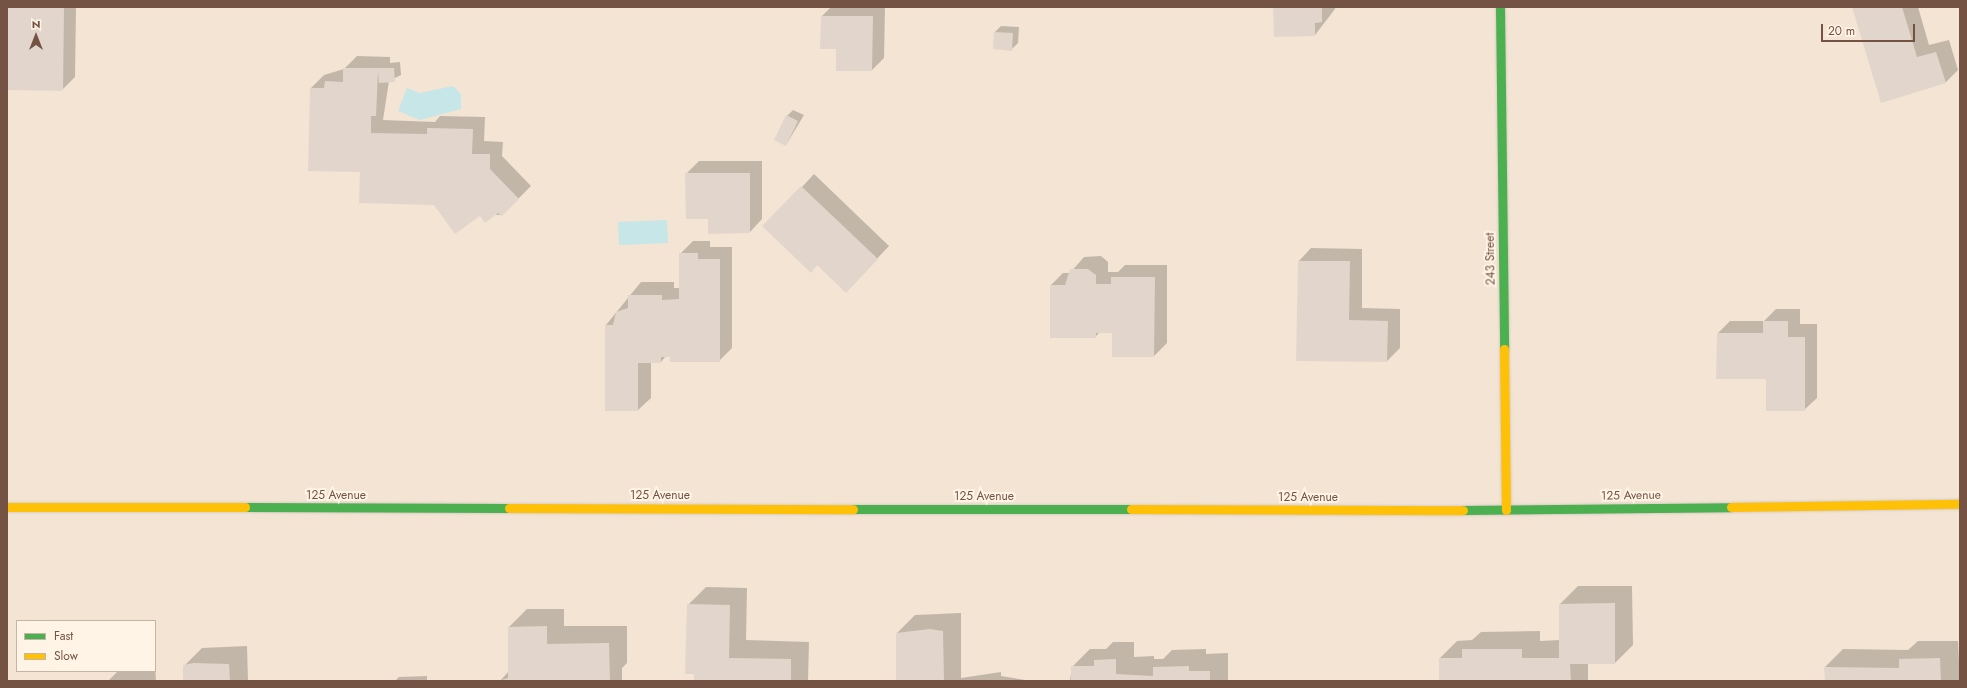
<!DOCTYPE html>
<html>
<head>
<meta charset="utf-8">
<style>
	body { margin:0 }
	#map { position:relative; width:1967px; height:688px; overflow:hidden; background:#f6efe5; font-family:Jost,sans-serif }
	div>[style] { position:absolute }
	[style*='--x'] { left:calc(var(--x)*1px); top:calc(var(--y)*1px); width:calc(var(--w)*1px); rotate:calc(var(--a)*1deg) }
	.residential>* { inset:0; background:#f3e4d4 }
	.water>* { inset:0; background:#c6e6e7 }
	.shadow>* { inset:0; background:#0003 }
	.building>* { inset:0; background:#e2d6cc }
	.roads { filter:drop-shadow(0 0 1px #d7cbc1) drop-shadow(0 0 1px #d7cbc1) }
	.fast>* { height:9px; margin:-4.5px; padding:0 4.5px; transform-origin:4.5px; border-radius:4.5px; background:#4caf50 }
	.slow>* { height:9px; margin:-4.5px; padding:0 4.5px; transform-origin:4.5px; border-radius:4.5px; background:#ffc107 }
	span { translate:-50% -50%; white-space:nowrap; text-align:center; line-height:1.15; -webkit-text-stroke:4px #fff4e5; paint-order:stroke }
	.street-label { font-size:12px; color:#755344 }
	.frame { position:absolute; inset:0; border:8px solid #755344; pointer-events:none }
	.legend { position:absolute; left:16px; top:620px; width:140px; height:52px; box-sizing:border-box; background:#fff4e5; border:1px solid #c8b4a5; margin:0; padding:5px 7px; list-style:none; font-size:12px; color:#755344 }
	.legend li { display:flex; align-items:center; gap:8px; height:20px }
	.legend b { width:20px; border:1px solid #c8b4a5 }
	.north { position:absolute; left:16px; top:16px; width:40px; height:40px; -webkit-text-stroke:3px #fff4e5; paint-order:stroke; rotate:0deg; font-size:11px; font-weight:700; line-height:16px; text-align:center; color:#755344 }
	.north::after { content:''; display:block; margin:auto; width:14px; height:18px; background:#755344; clip-path:polygon(50% 0,100% 100%,50% 72%,0 100%) }
	.scale { position:absolute; left:1821px; top:24px; width:94px; height:18px; box-sizing:border-box; border:2px solid #755344; border-top:0; padding-left:5px; font-size:12px; line-height:14px; white-space:nowrap; color:#755344; -webkit-text-stroke:3px #fff4e5; paint-order:stroke }
</style>
</head>
<body>
<div id="map">
	<div class="residential">
		<div style="clip-path:polygon(evenodd,7px 7px,1960px 7px,1960px 681px,7px 681px,7px 7px,17px 621px,155px 621px,155px 671px,17px 671px,17px 621px)"></div>
	</div>
	<div class="water">
		<div style="clip-path:polygon(453px 86px,461px 94px,461px 109px,420px 120px,398px 111px,407px 88px,420px 93px)"></div>
		<div style="clip-path:polygon(667px 220px,668px 243px,619px 245px,618px 222px)"></div>
	</div>
	<div class="shadow">
		<div style="clip-path:polygon(7px 7px,76px 7px,75px 77px,62px 90px,7px 89px)"></div>
		<div style="clip-path:polygon(831px 7px,885px 7px,884px 58px,872px 70px,837px 48px,821px 48px,822px 16px)"></div>
		<div style="clip-path:polygon(1274px 7px,1335px 7px,1335px 9px,1315px 35px)"></div>
		<div style="clip-path:polygon(1853px 7px,1918px 7px,1929px 45px,1949px 40px,1958px 70px,1945px 83px)"></div>
		<div style="clip-path:polygon(1001px 26px,1019px 27px,1018px 43px,1011px 50px,995px 32px)"></div>
		<div style="clip-path:polygon(357px 56px,390px 57px,390px 63px,400px 62px,401px 75px,389px 81px,383px 120px,435px 122px,440px 116px,485px 117px,484px 141px,503px 142px,502px 156px,531px 186px,502px 215px,480px 214px,434px 204px,361px 171px,311px 88px,324px 75px,344px 69px)"></div>
		<div style="clip-path:polygon(793px 110px,804px 115px,786px 145px,787px 116px)"></div>
		<div style="clip-path:polygon(699px 161px,762px 161px,762px 219px,750px 232px,709px 218px,686px 174px)"></div>
		<div style="clip-path:polygon(814px 174px,889px 246px,858px 279px,818px 264px,811px 271px,802px 187px)"></div>
		<div style="clip-path:polygon(693px 241px,710px 241px,710px 247px,732px 247px,732px 348px,719px 361px,666px 356px,661px 362px,651px 362px,651px 398px,638px 410px,606px 410px,606px 325px,641px 282px,674px 282px,674px 288px,680px 288px,680px 254px)"></div>
		<div style="clip-path:polygon(1311px 248px,1362px 249px,1362px 308px,1400px 309px,1400px 348px,1387px 361px,1297px 360px,1299px 261px)"></div>
		<div style="clip-path:polygon(1101px 256px,1108px 262px,1108px 272px,1118px 272px,1125px 265px,1167px 265px,1167px 343px,1154px 356px,1112px 332px,1100px 332px,1095px 337px,1051px 285px,1063px 273px,1070px 273px,1084px 257px)"></div>
		<div style="clip-path:polygon(1776px 309px,1800px 309px,1800px 324px,1817px 324px,1817px 398px,1804px 410px,1718px 333px,1730px 321px,1764px 321px)"></div>
		<div style="clip-path:polygon(1578px 586px,1632px 586px,1633px 645px,1615px 663px,1588px 663px,1588px 681px,1440px 681px,1440px 658px,1457px 641px,1472px 640px,1481px 632px,1540px 631px,1540px 641px,1560px 640px,1560px 604px)"></div>
		<div style="clip-path:polygon(706px 587px,747px 588px,746px 640px,809px 642px,808px 681px,695px 681px,688px 605px)"></div>
		<div style="clip-path:polygon(527px 609px,564px 609px,564px 626px,627px 626px,627px 663px,622px 668px,622px 681px,500px 681px,509px 671px,509px 627px)"></div>
		<div style="clip-path:polygon(961px 613px,961px 678px,1001px 672px,1001px 676px,1031px 681px,897px 681px,897px 633px,915px 615px)"></div>
		<div style="clip-path:polygon(1918px 641px,1958px 641px,1960px 681px,1826px 681px,1825px 667px,1843px 649px,1908px 650px)"></div>
		<div style="clip-path:polygon(1113px 642px,1134px 642px,1134px 657px,1154px 656px,1154px 659px,1163px 659px,1172px 650px,1206px 649px,1206px 654px,1228px 653px,1228px 681px,1070px 681px,1072px 667px,1090px 649px,1106px 649px)"></div>
		<div style="clip-path:polygon(247px 646px,248px 681px,184px 681px,184px 666px,202px 648px)"></div>
		<div style="clip-path:polygon(155px 663px,156px 681px,108px 681px,118px 671px,155px 671px)"></div>
		<div style="clip-path:polygon(427px 676px,427px 681px,395px 681px,399px 677px)"></div>
	</div>
	<div class="building">
		<div style="clip-path:polygon(7px 7px,64px 7px,63px 91px,7px 90px)"></div>
		<div style="clip-path:polygon(1273px 7px,1322px 7px,1322px 22px,1315px 23px,1315px 36px,1274px 37px)"></div>
		<div style="clip-path:polygon(1852px 7px,1902px 7px,1917px 57px,1936px 52px,1946px 83px,1881px 103px)"></div>
		<div style="clip-path:polygon(821px 16px,873px 16px,872px 71px,836px 71px,836px 49px,820px 49px)"></div>
		<div style="clip-path:polygon(994px 32px,1013px 33px,1012px 51px,993px 49px)"></div>
		<div style="clip-path:polygon(343px 68px,394px 68px,395px 82px,379px 83px,378px 71px,376px 116px,371px 116px,371px 133px,427px 134px,427px 128px,473px 129px,472px 154px,490px 154px,490px 169px,519px 199px,502px 216px,498px 213px,485px 223px,480px 216px,455px 234px,434px 205px,359px 203px,360px 172px,308px 171px,310px 88px,324px 88px,325px 81px,343px 82px)"></div>
		<div style="clip-path:polygon(786px 115px,798px 121px,786px 146px,774px 140px)"></div>
		<div style="clip-path:polygon(685px 173px,750px 173px,750px 233px,708px 234px,708px 219px,686px 219px)"></div>
		<div style="clip-path:polygon(801px 186px,878px 259px,846px 293px,817px 265px,811px 273px,762px 226px)"></div>
		<div style="clip-path:polygon(679px 253px,698px 253px,698px 259px,720px 259px,720px 362px,670px 362px,670px 357px,661px 357px,661px 363px,638px 363px,638px 411px,605px 411px,605px 325px,613px 325px,616px 312px,628px 308px,628px 295px,662px 295px,662px 300px,679px 299px)"></div>
		<div style="clip-path:polygon(1298px 261px,1350px 261px,1349px 320px,1388px 321px,1387px 362px,1296px 361px)"></div>
		<div style="clip-path:polygon(1070px 269px,1088px 269px,1096px 275px,1096px 284px,1111px 284px,1111px 277px,1155px 277px,1154px 357px,1112px 357px,1112px 333px,1096px 333px,1096px 338px,1050px 338px,1050px 285px,1065px 285px)"></div>
		<div style="clip-path:polygon(1763px 321px,1788px 321px,1788px 337px,1805px 337px,1805px 411px,1766px 411px,1766px 379px,1716px 379px,1717px 333px,1763px 333px)"></div>
		<div style="clip-path:polygon(1615px 603px,1615px 664px,1570px 664px,1571px 681px,1439px 681px,1439px 658px,1462px 658px,1462px 649px,1522px 649px,1522px 658px,1559px 658px,1559px 604px)"></div>
		<div style="clip-path:polygon(687px 604px,730px 605px,729px 658px,791px 659px,791px 681px,694px 681px,694px 674px,685px 674px)"></div>
		<div style="clip-path:polygon(547px 626px,547px 644px,609px 643px,610px 681px,499px 681px,508px 678px,508px 627px)"></div>
		<div style="clip-path:polygon(930px 629px,943px 631px,944px 681px,896px 681px,896px 633px)"></div>
		<div style="clip-path:polygon(1940px 658px,1941px 681px,1825px 681px,1824px 667px,1899px 668px,1899px 659px)"></div>
		<div style="clip-path:polygon(1116px 659px,1116px 674px,1153px 676px,1153px 667px,1189px 666px,1189px 671px,1210px 671px,1210px 681px,1071px 681px,1071px 666px,1094px 666px,1094px 660px)"></div>
		<div style="clip-path:polygon(194px 663px,229px 664px,230px 681px,183px 681px,183px 665px)"></div>
	</div>
	<div class="roads">
		<div class="fast">
			<div style="--x:1500;--y:7;--w:342;--a:89.3"></div>
			<div style="--x:245;--y:507;--w:264;--a:0.2"></div>
			<div style="--x:853;--y:509;--w:278;--a:0"></div>
			<div style="--x:1463;--y:510;--w:268;--a:-0.6"></div>
		</div>
		<div class="slow">
			<div style="--x:1504;--y:349;--w:161;--a:89.3"></div>
			<div style="--x:7;--y:507;--w:238;--a:0"></div>
			<div style="--x:1731;--y:507;--w:229;--a:-0.8"></div>
			<div style="--x:509;--y:508;--w:344;--a:0.2"></div>
			<div style="--x:1131;--y:509;--w:332;--a:0.2"></div>
		</div>
	</div>
	<div class="street-label">
		<span style="left:1491px;top:259px;rotate:-91deg">243 Street</span>
		<span style="left:336px;top:496px">125 Avenue</span>
		<span style="left:660px;top:496px">125 Avenue</span>
		<span style="left:1631px;top:496px;rotate:-1deg">125 Avenue</span>
		<span style="left:984px;top:497px">125 Avenue</span>
		<span style="left:1308px;top:498px">125 Avenue</span>
	</div>
	<div class="frame"></div>
	<ul class="legend">
	<li><b style="height:5px;background:#4caf50"></b>Fast</li>
	<li><b style="height:5px;background:#ffc107"></b>Slow</li>
	</ul>
	<div class="north">N</div>
	<div class="scale">20 m</div>
</div>
</body>
</html>
